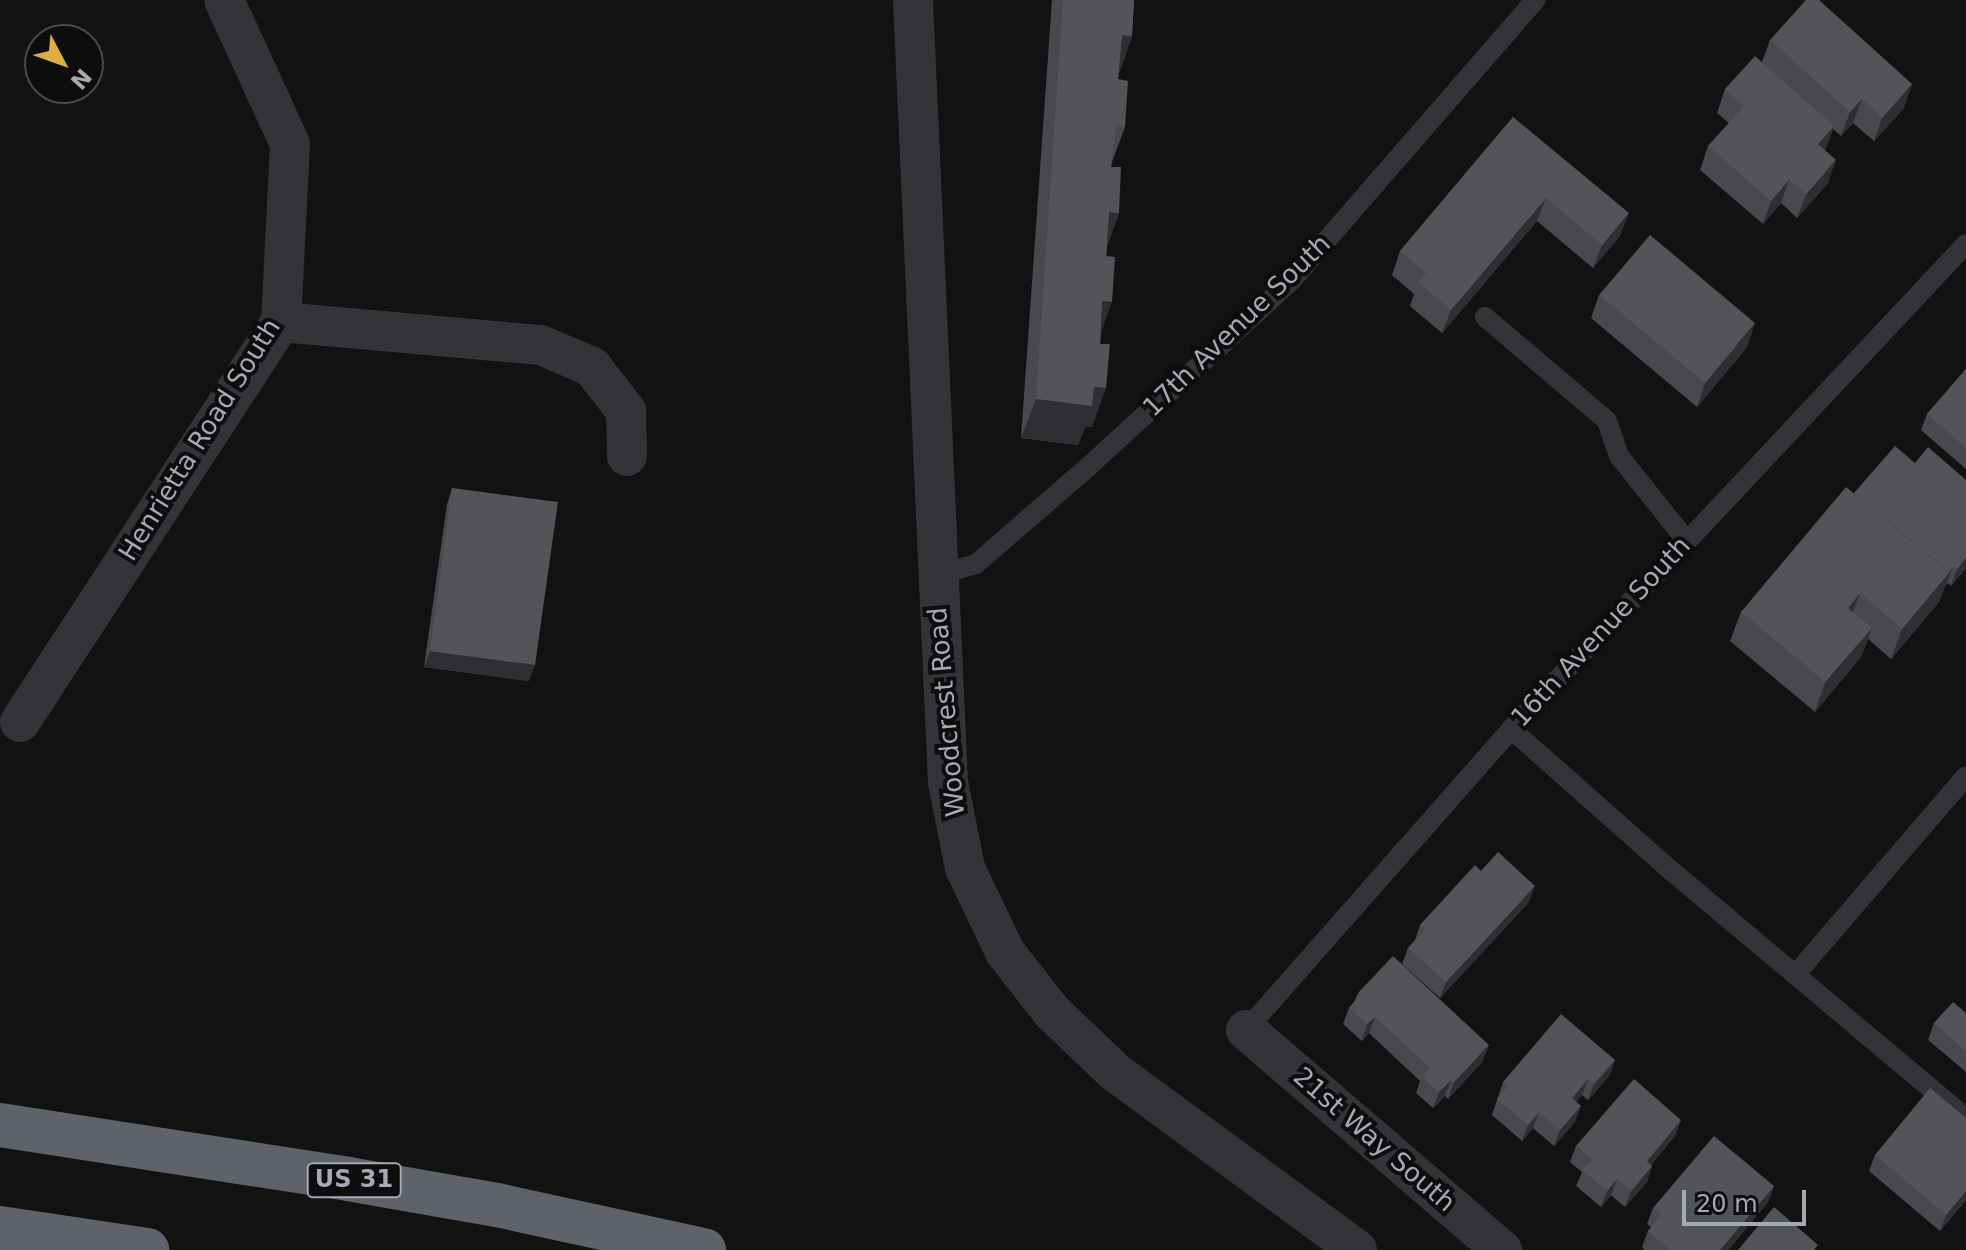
<!DOCTYPE html>
<html>
<head>
<meta charset="utf-8">
<style>
	body { margin:0 }
	#map { position:relative; width:1966px; height:1250px; overflow:hidden; background:#121213; font-family:"DejaVu Sans",sans-serif }
	div>[style] { position:absolute }
	[style*='--x'] { left:calc(var(--x)*1px); top:calc(var(--y)*1px); width:calc(var(--w)*1px); rotate:calc(var(--a)*1deg) }
	.lane>* { height:20px; margin:-10px; padding:0 10px; transform-origin:10px; border-radius:10px; background:#343438 }
	.street>* { height:40px; margin:-20px; padding:0 20px; transform-origin:20px; border-radius:20px; background:#343438 }
	.highway>* { height:44px; margin:-22px; padding:0 22px; transform-origin:22px; border-radius:22px; background:#606269 }
	.wall>* { inset:0; background:#48494e }
	.shaded-wall>* { inset:0; background:#2e2f32 }
	.building>* { inset:0; background:#525458 }
	span { translate:-50% -50%; white-space:nowrap; text-align:center; line-height:1.15; -webkit-text-stroke:8px #0d0d0e; paint-order:stroke }
	.shield-label span { padding:2px 6px; background:#0d0d0e; border:2px solid; border-radius:6px; -webkit-text-stroke-width:0 }
	.shield-label { font-size:24px; color:#a5a9b2; font-weight:700 }
	.street-label { font-size:26px; color:#a5a9b2 }
	.north { position:absolute; left:24px; top:24px; width:80px; height:80px; box-sizing:border-box; background:#0d0d0e; border:2px solid #4a4b50; border-radius:50%; rotate:131deg; font-size:22px; font-weight:700; line-height:32px; text-align:center; color:#a5a9b2 }
	.north::after { content:''; display:block; margin:auto; width:28px; height:36px; background:#ddaf41; clip-path:polygon(50% 0,100% 100%,50% 72%,0 100%) }
	.scale { position:absolute; left:1682px; top:1190px; width:124px; height:36px; box-sizing:border-box; border:4px solid #a5a9b2; border-top:0; padding-left:10px; font-size:24px; line-height:28px; white-space:nowrap; color:#a5a9b2; -webkit-text-stroke:6px #0d0d0e; paint-order:stroke }
</style>
</head>
<body>
<div id="map">
	<div class="lane">
		<div style="--x:1485;--y:317;--w:160;--a:40.4"></div>
		<div style="--x:1607;--y:421;--w:37;--a:71"></div>
		<div style="--x:1619;--y:456;--w:107;--a:51.4"></div>
		<div style="--x:937;--y:575;--w:41;--a:-15.8"></div>
		<div style="--x:976;--y:564;--w:148;--a:-40.9"></div>
		<div style="--x:1088;--y:467;--w:277;--a:-42.5"></div>
		<div style="--x:1292;--y:280;--w:371;--a:-49"></div>
		<div style="--x:1511;--y:729;--w:210;--a:41.5"></div>
		<div style="--x:1668;--y:868;--w:389;--a:40"></div>
		<div style="--x:1795;--y:975;--w:262;--a:-49.3"></div>
		<div style="--x:1246;--y:1030;--w:401;--a:-48.6"></div>
		<div style="--x:1511;--y:729;--w:665;--a:-46.83"></div>
	</div>
	<div class="street">
		<div style="--x:913;--y:0;--w:783;--a:87.44"></div>
		<div style="--x:948;--y:782;--w:88;--a:78.8"></div>
		<div style="--x:965;--y:868;--w:93;--a:64.5"></div>
		<div style="--x:1005;--y:952;--w:76;--a:51.9"></div>
		<div style="--x:1052;--y:1012;--w:87;--a:43.6"></div>
		<div style="--x:1115;--y:1072;--w:300;--a:36.3"></div>
		<div style="--x:281;--y:322;--w:261;--a:5.1"></div>
		<div style="--x:541;--y:345;--w:56;--a:23.3"></div>
		<div style="--x:592;--y:367;--w:56;--a:52.3"></div>
		<div style="--x:626;--y:411;--w:45;--a:88.7"></div>
		<div style="--x:20;--y:722;--w:478;--a:-56.9"></div>
		<div style="--x:281;--y:322;--w:178;--a:-87.1"></div>
		<div style="--x:290;--y:144;--w:158;--a:-114.6"></div>
		<div style="--x:1246;--y:1030;--w:338;--a:40.7"></div>
	</div>
	<div class="highway">
		<div style="--x:0;--y:1125;--w:352;--a:8.8"></div>
		<div style="--x:348;--y:1179;--w:151;--a:9.9"></div>
		<div style="--x:497;--y:1205;--w:212;--a:12.3"></div>
		<div style="--x:0;--y:1228;--w:149;--a:8.5"></div>
	</div>
	<div class="wall">
		<div style="clip-path:polygon(1052px 0,1134px 0,1132px 36px,1119px 73px,1118px 79px,1125px 127px,1112px 162px,1111px 167px,1119px 213px,1107px 246px,1101px 334px,1092px 427px,1085px 427px,1078px 445px,1021px 438px)"></div>
		<div style="clip-path:polygon(1770px 40px,1912px 84px,1904px 108px,1874px 141px,1853px 123px,1841px 136px,1833px 129px,1825px 150px,1828px 183px,1797px 218px,1781px 203px,1763px 224px,1700px 170px,1708px 146px,1729px 123px,1717px 113px,1725px 89px,1762px 62px)"></div>
		<div style="clip-path:polygon(1513px 117px,1620px 236px,1593px 268px,1537px 221px,1442px 333px,1410px 306px,1414px 294px,1392px 275px,1400px 251px)"></div>
		<div style="clip-path:polygon(1599px 295px,1747px 347px,1697px 407px,1591px 318px)"></div>
		<div style="clip-path:polygon(1966px 369px,1966px 469px,1921px 430px,1927px 414px)"></div>
		<div style="clip-path:polygon(452px 488px,529px 681px,424px 667px,447px 504px)"></div>
		<div style="clip-path:polygon(1854px 493px,1966px 568px,1951px 586px,1948px 583px,1945px 586px,1939px 602px,1891px 659px,1868px 639px,1861px 657px,1815px 712px,1730px 641px,1741px 612px)"></div>
		<div style="clip-path:polygon(1481px 871px,1529px 902px,1440px 998px,1402px 964px,1408px 948px,1415px 940px,1420px 925px)"></div>
		<div style="clip-path:polygon(1358px 993px,1483px 1061px,1448px 1099px,1445px 1096px,1433px 1108px,1416px 1093px,1420px 1081px,1369px 1033px,1362px 1041px,1343px 1024px,1349px 1008px,1354px 1002px)"></div>
		<div style="clip-path:polygon(1966px 1013px,1966px 1072px,1928px 1040px,1934px 1023px)"></div>
		<div style="clip-path:polygon(1615px 1060px,1609px 1076px,1588px 1100px,1582px 1095px,1576px 1102px,1575px 1122px,1554px 1146px,1533px 1128px,1522px 1141px,1492px 1115px,1503px 1082px)"></div>
		<div style="clip-path:polygon(1966px 1118px,1966px 1200px,1940px 1231px,1869px 1171px,1875px 1155px)"></div>
		<div style="clip-path:polygon(1681px 1120px,1675px 1136px,1651px 1165px,1652px 1166px,1647px 1182px,1625px 1207px,1611px 1195px,1601px 1207px,1576px 1186px,1582px 1172px,1570px 1162px,1576px 1146px)"></div>
		<div style="clip-path:polygon(1774px 1186px,1768px 1202px,1728px 1250px,1645px 1250px,1642px 1247px,1648px 1231px,1651px 1227px,1647px 1224px,1653px 1208px)"></div>
	</div>
	<div class="shaded-wall">
		<div style="clip-path:polygon(1122px 35px,1132px 36px,1118px 75px)"></div>
		<div style="clip-path:polygon(1912px 84px,1904px 108px,1874px 141px,1882px 118px)"></div>
		<div style="clip-path:polygon(1862px 99px,1853px 123px,1841px 136px,1850px 112px)"></div>
		<div style="clip-path:polygon(1834px 126px,1826px 149px,1810px 168px,1818px 144px)"></div>
		<div style="clip-path:polygon(1836px 160px,1828px 183px,1797px 218px,1806px 194px)"></div>
		<div style="clip-path:polygon(1789px 180px,1781px 203px,1763px 224px,1771px 201px)"></div>
		<div style="clip-path:polygon(1546px 198px,1537px 221px,1442px 333px,1451px 310px)"></div>
		<div style="clip-path:polygon(1109px 212px,1119px 213px,1104px 252px)"></div>
		<div style="clip-path:polygon(1629px 213px,1620px 236px,1593px 268px,1602px 245px)"></div>
		<div style="clip-path:polygon(1102px 301px,1112px 302px,1098px 341px)"></div>
		<div style="clip-path:polygon(1755px 323px,1747px 347px,1697px 407px,1705px 383px)"></div>
		<div style="clip-path:polygon(1094px 387px,1106px 388px,1092px 427px,1085px 427px,1078px 445px,1021px 438px,1036px 399px)"></div>
		<div style="clip-path:polygon(1966px 558px,1966px 568px,1951px 586px,1957px 569px)"></div>
		<div style="clip-path:polygon(1953px 567px,1939px 602px,1891px 659px,1902px 629px)"></div>
		<div style="clip-path:polygon(1860px 593px,1849px 623px,1848px 608px)"></div>
		<div style="clip-path:polygon(1872px 628px,1861px 657px,1815px 712px,1825px 682px)"></div>
		<div style="clip-path:polygon(430px 651px,535px 665px,529px 681px,424px 667px)"></div>
		<div style="clip-path:polygon(1535px 886px,1529px 902px,1440px 998px,1446px 982px)"></div>
		<div style="clip-path:polygon(1375px 1017px,1369px 1033px,1362px 1041px,1367px 1024px)"></div>
		<div style="clip-path:polygon(1489px 1045px,1483px 1061px,1448px 1099px,1454px 1082px)"></div>
		<div style="clip-path:polygon(1615px 1060px,1609px 1076px,1588px 1100px,1594px 1084px)"></div>
		<div style="clip-path:polygon(1588px 1079px,1582px 1095px,1566px 1114px,1572px 1098px)"></div>
		<div style="clip-path:polygon(1451px 1080px,1445px 1096px,1433px 1108px,1439px 1092px)"></div>
		<div style="clip-path:polygon(1581px 1106px,1575px 1122px,1554px 1146px,1560px 1130px)"></div>
		<div style="clip-path:polygon(1539px 1112px,1533px 1128px,1522px 1141px,1528px 1125px)"></div>
		<div style="clip-path:polygon(1681px 1120px,1675px 1136px,1641px 1177px,1647px 1161px)"></div>
		<div style="clip-path:polygon(1652px 1166px,1647px 1182px,1625px 1207px,1631px 1191px)"></div>
		<div style="clip-path:polygon(1617px 1179px,1611px 1195px,1601px 1207px,1607px 1191px)"></div>
		<div style="clip-path:polygon(1774px 1186px,1768px 1202px,1728px 1250px,1720px 1250px)"></div>
		<div style="clip-path:polygon(1966px 1191px,1966px 1200px,1940px 1231px,1946px 1215px)"></div>
	</div>
	<div class="building">
		<div style="clip-path:polygon(1063px 0,1134px 0,1132px 36px,1122px 35px,1118px 79px,1128px 81px,1125px 127px,1116px 124px,1111px 167px,1121px 167px,1119px 213px,1109px 212px,1106px 256px,1115px 257px,1112px 302px,1102px 301px,1100px 344px,1110px 344px,1106px 388px,1094px 387px,1092px 406px,1036px 399px)"></div>
		<div style="clip-path:polygon(1806px 0,1819px 0,1912px 84px,1882px 118px,1862px 99px,1850px 112px,1770px 40px)"></div>
		<div style="clip-path:polygon(1755px 56px,1834px 126px,1818px 144px,1836px 160px,1806px 194px,1789px 180px,1771px 201px,1708px 146px,1744px 106px,1725px 89px)"></div>
		<div style="clip-path:polygon(1513px 117px,1629px 213px,1602px 245px,1546px 198px,1451px 310px,1418px 282px,1426px 273px,1400px 251px)"></div>
		<div style="clip-path:polygon(1650px 235px,1755px 323px,1705px 383px,1599px 295px)"></div>
		<div style="clip-path:polygon(1966px 369px,1966px 448px,1927px 414px)"></div>
		<div style="clip-path:polygon(1895px 446px,1915px 463px,1928px 447px,1966px 480px,1966px 558px,1957px 569px,1953px 567px,1949px 572px,1854px 493px)"></div>
		<div style="clip-path:polygon(1846px 487px,1949px 573px,1902px 629px,1860px 593px,1848px 608px,1872px 628px,1825px 682px,1741px 612px)"></div>
		<div style="clip-path:polygon(452px 488px,558px 502px,535px 665px,430px 651px)"></div>
		<div style="clip-path:polygon(1498px 852px,1535px 886px,1446px 982px,1408px 948px,1425px 930px,1420px 925px,1475px 865px,1481px 871px)"></div>
		<div style="clip-path:polygon(1393px 956px,1489px 1045px,1454px 1082px,1451px 1080px,1439px 1092px,1422px 1077px,1430px 1068px,1375px 1017px,1367px 1024px,1349px 1008px,1360px 995px,1358px 993px)"></div>
		<div style="clip-path:polygon(1953px 1002px,1966px 1013px,1966px 1051px,1934px 1023px)"></div>
		<div style="clip-path:polygon(1561px 1014px,1615px 1060px,1594px 1084px,1588px 1079px,1572px 1098px,1581px 1106px,1560px 1130px,1539px 1112px,1528px 1125px,1497px 1099px,1508px 1086px,1503px 1082px)"></div>
		<div style="clip-path:polygon(1634px 1079px,1681px 1120px,1647px 1161px,1652px 1166px,1631px 1191px,1617px 1179px,1607px 1191px,1582px 1170px,1592px 1159px,1576px 1146px)"></div>
		<div style="clip-path:polygon(1930px 1088px,1966px 1118px,1966px 1191px,1946px 1215px,1875px 1155px)"></div>
		<div style="clip-path:polygon(1714px 1136px,1774px 1186px,1720px 1250px,1670px 1250px,1648px 1231px,1661px 1215px,1653px 1208px)"></div>
		<div style="clip-path:polygon(1774px 1207px,1818px 1245px,1814px 1250px,1738px 1250px)"></div>
	</div>
	<div class="shield-label">
		<span style="left:354px;top:1180px">US 31</span>
	</div>
	<div class="street-label">
		<span style="left:1237px;top:326px;rotate:-44deg">17th Avenue South</span>
		<span style="left:200px;top:440px;rotate:-58deg">Henrietta Road South</span>
		<span style="left:1601px;top:632px;rotate:-47deg">16th Avenue South</span>
		<span style="left:947px;top:712px;rotate:-95deg">Woodcrest Road</span>
		<span style="left:1374px;top:1140px;rotate:41deg">21st Way South</span>
	</div>
	<div class="north">N</div>
	<div class="scale">20 m</div>
</div>
</body>
</html>
